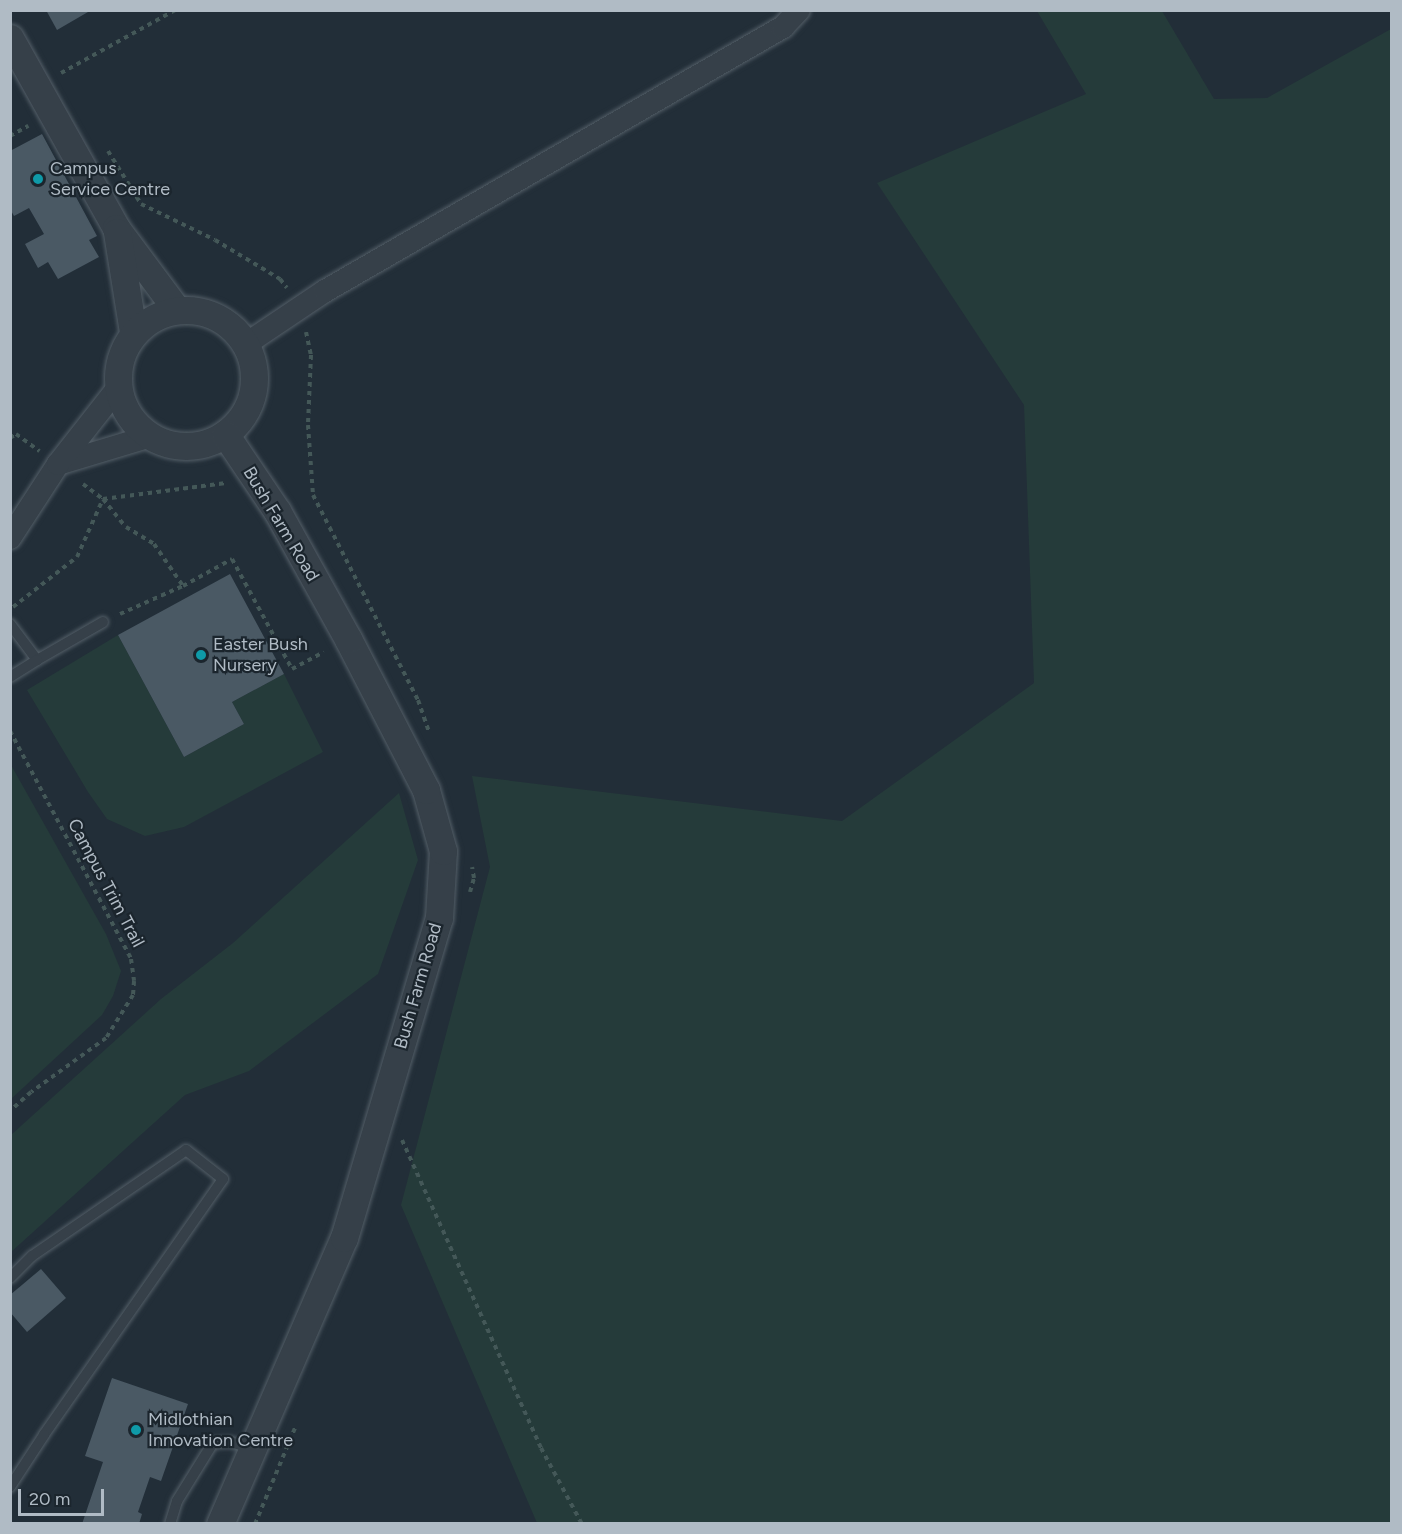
<!DOCTYPE html>
<html>
<head>
<meta charset="utf-8">
<style>
	body { margin:0 }
	#map { position:relative; width:1402px; height:1534px; overflow:hidden; background:#222e38; font-family:Figtree,sans-serif }
	div>[style] { position:absolute }
	[style*='--x'] { left:calc(var(--x)*1px); top:calc(var(--y)*1px); width:calc(var(--w)*1px); rotate:calc(var(--a)*1deg) }
	.green>* { inset:0; background:#253b3a }
	.building>* { inset:0; background:#4a5964 }
	.path>* { height:4px; margin-top:-2px; transform-origin:0; background:repeating-linear-gradient(90deg,#445858 0 4.5px,transparent 0 9px) }
	.roads { filter:drop-shadow(0 0 2px #535e67) drop-shadow(0 0 2px #535e67) }
	.service>* { height:10px; margin:-5px; padding:0 5px; transform-origin:5px; border-radius:5px; background:#364049 }
	.minor>* { height:22px; margin:-11px; padding:0 11px; transform-origin:11px; border-radius:11px; background:#364049 }
	.tertiary>* { height:27px; margin:-13.5px; padding:0 13.5px; transform-origin:13.5px; border-radius:13.5px; background:#364049 }
	.tertiary>.ring { margin:-13.5px; padding:0; box-sizing:content-box; background:none; border:27px solid #364049; border-radius:50% }
	.dots>* { width:16px; height:16px; translate:-50% -50%; box-sizing:border-box; border:3px solid #1b252d; border-radius:50% }
	span { translate:-50% -50%; white-space:nowrap; text-align:center; line-height:1.15; -webkit-text-stroke:4.5px #1b252d; paint-order:stroke }
	.poi-label { font-size:18px; color:#b0bbc5 }
	.left { translate:0 -50%; text-align:left }
	.street-label { font-size:18px; color:#b0bbc5 }
	.frame { position:absolute; inset:0; border:12px solid #b0bbc5; pointer-events:none }
	.scale { position:absolute; left:18px; top:1489px; width:86px; height:27px; box-sizing:border-box; border:3px solid #b0bbc5; border-top:0; padding-left:8px; font-size:18px; line-height:21px; white-space:nowrap; color:#b0bbc5; -webkit-text-stroke:4px #1b252d; paint-order:stroke }
</style>
</head>
<body>
<div id="map">
	<div class="green">
		<div style="clip-path:polygon(1037px 11px,1162px 11px,1214px 99px,1267px 98px,1391px 29px,1391px 1523px,537px 1523px,401px 1205px,490px 867px,472px 776px,842px 821px,1034px 683px,1024px 405px,877px 183px,1086px 94px)"></div>
		<div style="clip-path:polygon(118px 635px,184px 757px,244px 724px,232px 702px,284px 674px,323px 752px,184px 827px,145px 836px,107px 819px,88px 792px,27px 690px)"></div>
		<div style="clip-path:polygon(11px 765px,106px 934px,121px 971px,113px 996px,102px 1015px,11px 1099px)"></div>
		<div style="clip-path:polygon(399px 793px,418px 860px,378px 974px,249px 1071px,185px 1095px,11px 1252px,11px 1135px,161px 999px,233px 943px)"></div>
	</div>
	<div class="building">
		<div style="clip-path:polygon(46px 10px,87px 10px,88px 12px,57px 30px)"></div>
		<div style="clip-path:polygon(42px 134px,97px 236px,89px 240px,99px 257px,58px 279px,48px 262px,38px 268px,25px 244px,44px 234px,29px 208px,14px 216px,10px 209px,10px 151px)"></div>
		<div style="clip-path:polygon(230px 574px,284px 674px,232px 702px,244px 724px,184px 757px,118px 635px)"></div>
		<div style="clip-path:polygon(41px 1269px,66px 1298px,27px 1332px,10px 1312px,10px 1295px)"></div>
		<div style="clip-path:polygon(112px 1378px,188px 1404px,161px 1481px,150px 1477px,138px 1512px,142px 1514px,139px 1524px,82px 1524px,103px 1462px,85px 1456px)"></div>
	</div>
	<div class="path">
		<div style="--x:61;--y:73;--w:130;--a:-28.9"></div>
		<div style="--x:10;--y:136;--w:21;--a:-29"></div>
		<div style="--x:108;--y:151;--w:62;--a:58.1"></div>
		<div style="--x:141;--y:204;--w:82;--a:25.9"></div>
		<div style="--x:215;--y:240;--w:76;--a:31"></div>
		<div style="--x:280;--y:279;--w:11;--a:52"></div>
		<div style="--x:306;--y:332;--w:24;--a:78"></div>
		<div style="--x:311;--y:355;--w:70;--a:92.5"></div>
		<div style="--x:308;--y:425;--w:70;--a:85.9"></div>
		<div style="--x:313;--y:495;--w:230;--a:62.9"></div>
		<div style="--x:418;--y:700;--w:34;--a:71"></div>
		<div style="--x:10;--y:438;--w:7;--a:-34"></div>
		<div style="--x:16;--y:434;--w:29;--a:36"></div>
		<div style="--x:83;--y:484;--w:25;--a:37"></div>
		<div style="--x:103;--y:499;--w:124;--a:-7.4"></div>
		<div style="--x:13;--y:607;--w:81;--a:-38"></div>
		<div style="--x:77;--y:557;--w:64;--a:-65.9"></div>
		<div style="--x:103;--y:499;--w:36;--a:51"></div>
		<div style="--x:126;--y:527;--w:33;--a:31"></div>
		<div style="--x:154;--y:544;--w:51;--a:55.4"></div>
		<div style="--x:120;--y:614;--w:69;--a:-24"></div>
		<div style="--x:183;--y:586;--w:56;--a:-28.9"></div>
		<div style="--x:232;--y:559;--w:125;--a:61.4"></div>
		<div style="--x:292;--y:669;--w:36;--a:-28"></div>
		<div style="--x:10;--y:731;--w:258;--a:62"></div>
		<div style="--x:131;--y:959;--w:22;--a:82"></div>
		<div style="--x:134;--y:981;--w:14;--a:94"></div>
		<div style="--x:133;--y:995;--w:51;--a:122.1"></div>
		<div style="--x:106;--y:1038;--w:92;--a:144.2"></div>
		<div style="--x:31;--y:1092;--w:28;--a:138"></div>
		<div style="--x:470;--y:892;--w:15;--a:-74"></div>
		<div style="--x:474;--y:878;--w:11;--a:-100"></div>
		<div style="--x:402;--y:1140;--w:338;--a:65.7"></div>
		<div style="--x:541;--y:1448;--w:86;--a:61.7"></div>
		<div style="--x:255;--y:1524;--w:104;--a:-67.4"></div>
	</div>
	<div class="roads">
		<div class="service">
			<div style="--x:10;--y:624;--w:45;--a:53.1"></div>
			<div style="--x:37;--y:660;--w:76;--a:-29.9"></div>
			<div style="--x:10;--y:677;--w:32;--a:-32"></div>
			<div style="--x:10;--y:1278;--w:31;--a:-45"></div>
			<div style="--x:32;--y:1256;--w:187;--a:-34.5"></div>
			<div style="--x:186;--y:1150;--w:47;--a:38.1"></div>
			<div style="--x:223;--y:1179;--w:312;--a:125"></div>
			<div style="--x:44;--y:1435;--w:62;--a:123.2"></div>
			<div style="--x:170;--y:1524;--w:24;--a:-73"></div>
			<div style="--x:177;--y:1501;--w:68;--a:-58.2"></div>
			<div style="--x:213;--y:1443;--w:17;--a:-3"></div>
			<div style="--x:230;--y:1442;--w:22;--a:16"></div>
		</div>
		<div class="minor">
			<div style="--x:246;--y:344;--w:95;--a:-33.9"></div>
			<div style="--x:325;--y:291;--w:529;--a:-29.96"></div>
			<div style="--x:783;--y:27;--w:23;--a:-47"></div>
			<div style="--x:58;--y:464;--w:97;--a:-16.8"></div>
			<div style="--x:10;--y:538;--w:88;--a:-57"></div>
			<div style="--x:58;--y:464;--w:95;--a:-51.8"></div>
		</div>
		<div class="tertiary">
			<div style="--x:10;--y:38;--w:218;--a:60.8"></div>
			<div style="--x:116;--y:228;--w:102;--a:53.4"></div>
			<div style="--x:117;--y:232;--w:101;--a:80.9"></div>
			<div class="ring" style="left:118px;top:310px;width:109px;height:109px"></div>
			<div style="--x:220;--y:1524;--w:312;--a:-66.6"></div>
			<div style="--x:344;--y:1238;--w:334;--a:-73.5"></div>
			<div style="--x:439;--y:918;--w:67;--a:-86.6"></div>
			<div style="--x:443;--y:851;--w:63;--a:-105.6"></div>
			<div style="--x:426;--y:790;--w:170;--a:-117.3"></div>
			<div style="--x:348;--y:639;--w:146;--a:-119"></div>
			<div style="--x:277;--y:511;--w:93;--a:-124"></div>
		</div>
	</div>
	<div class="dots">
		<div style="left:38px;top:179px;background:#0f9aa8"></div>
		<div style="left:201px;top:655px;background:#0f9aa8"></div>
		<div style="left:136px;top:1430px;background:#0f9aa8"></div>
	</div>
	<div class="poi-label">
		<span class="left" style="left:50px;top:179px">Campus<br>Service Centre</span>
		<span class="left" style="left:213px;top:655px">Easter Bush<br>Nursery</span>
		<span class="left" style="left:148px;top:1430px">Midlothian<br>Innovation Centre</span>
	</div>
	<div class="street-label">
		<span style="left:281px;top:524px;rotate:59deg">Bush Farm Road</span>
		<span style="left:106px;top:883px;rotate:62deg">Campus Trim Trail</span>
		<span style="left:418px;top:986px;rotate:-74deg">Bush Farm Road</span>
	</div>
	<div class="frame"></div>
	<div class="scale">20 m</div>
</div>
</body>
</html>
